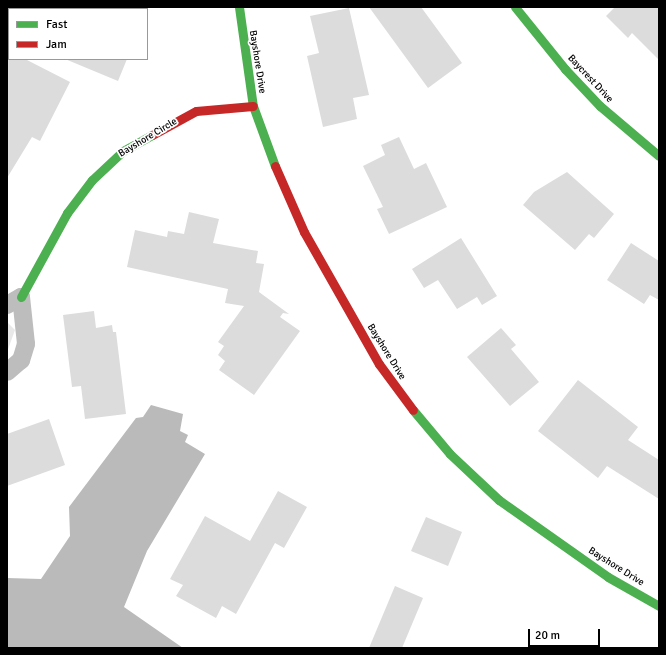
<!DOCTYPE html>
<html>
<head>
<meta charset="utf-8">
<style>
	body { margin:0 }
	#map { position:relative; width:666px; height:655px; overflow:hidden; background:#fff; font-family:Signika,sans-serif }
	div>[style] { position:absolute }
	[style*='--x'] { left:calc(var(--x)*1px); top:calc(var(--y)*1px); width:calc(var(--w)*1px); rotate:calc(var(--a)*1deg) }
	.green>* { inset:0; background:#e8e8e8 }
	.water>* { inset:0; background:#bababa }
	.building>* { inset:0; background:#dcdcdc }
	.street>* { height:18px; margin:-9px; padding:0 9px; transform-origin:9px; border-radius:9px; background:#bdbdbd }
	.fast>* { height:9px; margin:-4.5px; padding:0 4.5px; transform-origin:4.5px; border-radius:4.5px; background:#4caf50 }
	.jam>* { height:9px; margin:-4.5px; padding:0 4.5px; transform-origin:4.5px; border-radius:4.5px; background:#c62828 }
	span { translate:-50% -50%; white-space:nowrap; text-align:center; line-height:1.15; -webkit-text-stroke:3.5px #fff; paint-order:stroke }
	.street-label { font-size:10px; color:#000 }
	.frame { position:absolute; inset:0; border:8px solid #000; pointer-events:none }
	.legend { position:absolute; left:8px; top:8px; width:140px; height:52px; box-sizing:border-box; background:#fff; border:1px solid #999; margin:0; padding:5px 7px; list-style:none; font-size:12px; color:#000 }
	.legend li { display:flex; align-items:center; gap:8px; height:20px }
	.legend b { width:20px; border:1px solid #999 }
	.scale { position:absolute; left:528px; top:629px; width:72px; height:18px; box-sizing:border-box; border:2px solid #000; border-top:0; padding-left:5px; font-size:12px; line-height:14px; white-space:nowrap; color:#000; -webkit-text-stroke:3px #fff; paint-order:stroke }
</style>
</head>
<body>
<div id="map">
	<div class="green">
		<div style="clip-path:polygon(7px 322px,15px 330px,7px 352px)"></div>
	</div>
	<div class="water">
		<div style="clip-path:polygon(151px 405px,183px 414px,180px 431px,188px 435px,185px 442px,205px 454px,147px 551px,124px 607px,183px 648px,7px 648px,7px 578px,41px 579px,70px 536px,69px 507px,136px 418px,143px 417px)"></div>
	</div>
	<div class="building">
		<div style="clip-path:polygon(369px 7px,421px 7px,462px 63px,428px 88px)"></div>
		<div style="clip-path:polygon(615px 7px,659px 7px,659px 60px,632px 33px,628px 38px,606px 16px)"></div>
		<div style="clip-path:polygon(349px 8px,369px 95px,353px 98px,357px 119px,323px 127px,307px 56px,319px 53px,310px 16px)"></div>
		<div style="clip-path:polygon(7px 50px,9px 59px,25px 59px,70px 82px,40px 141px,32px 137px,7px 178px)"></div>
		<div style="clip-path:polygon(65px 59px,127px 59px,118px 81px)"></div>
		<div style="clip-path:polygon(399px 137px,414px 169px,426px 163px,447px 207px,389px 234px,377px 209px,383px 207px,363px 166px,385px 155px,381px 145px)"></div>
		<div style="clip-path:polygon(567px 172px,614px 214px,594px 238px,589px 234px,575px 250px,523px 205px,534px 192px)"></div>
		<div style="clip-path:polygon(189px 212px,219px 219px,213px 243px,258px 251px,256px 263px,264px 264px,259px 292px,289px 314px,283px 313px,280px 317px,300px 331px,254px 395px,219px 370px,225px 361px,218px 355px,224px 346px,218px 342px,244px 306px,225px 303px,228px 289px,127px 267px,135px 230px,167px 237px,168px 231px,184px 234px)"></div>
		<div style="clip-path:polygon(461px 238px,497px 296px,482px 305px,477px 297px,457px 309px,438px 280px,424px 288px,412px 269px)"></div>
		<div style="clip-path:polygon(631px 243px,659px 261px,659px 300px,650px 295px,644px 304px,607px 280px)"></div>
		<div style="clip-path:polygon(94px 311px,96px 328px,112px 325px,113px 332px,116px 332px,126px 414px,85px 419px,81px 386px,72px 387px,63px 315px)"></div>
		<div style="clip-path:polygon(501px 328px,516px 345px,511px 349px,539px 382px,510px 406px,467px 357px)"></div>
		<div style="clip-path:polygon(578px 380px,638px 427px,628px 440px,659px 460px,659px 499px,607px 466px,598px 478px,538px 431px)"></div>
		<div style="clip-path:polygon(49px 419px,65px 465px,7px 486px,7px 434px)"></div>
		<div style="clip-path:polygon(278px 491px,307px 507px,284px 548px,275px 543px,236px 614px,222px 606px,216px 618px,176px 596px,183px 585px,170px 579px,205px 516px,250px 541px)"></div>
		<div style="clip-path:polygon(426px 517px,462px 532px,448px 566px,411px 551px)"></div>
		<div style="clip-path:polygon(395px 586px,423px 598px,402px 648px,369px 648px)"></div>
	</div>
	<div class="street">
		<div style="--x:7;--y:305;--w:16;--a:-30"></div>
		<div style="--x:21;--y:297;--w:47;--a:83.9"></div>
		<div style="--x:26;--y:344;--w:17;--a:107"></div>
		<div style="--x:21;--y:360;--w:18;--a:139"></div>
	</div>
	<div class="fast">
		<div style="--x:239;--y:7;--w:100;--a:82"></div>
		<div style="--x:253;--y:106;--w:64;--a:69.9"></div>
		<div style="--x:515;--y:7;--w:80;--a:51.1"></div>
		<div style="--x:565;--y:69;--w:51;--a:46.6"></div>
		<div style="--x:600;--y:106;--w:77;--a:40.3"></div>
		<div style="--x:21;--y:297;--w:96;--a:-61.3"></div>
		<div style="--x:67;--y:213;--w:41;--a:-52.9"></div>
		<div style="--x:92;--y:180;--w:42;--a:-43.1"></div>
		<div style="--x:123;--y:151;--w:33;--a:-29"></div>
		<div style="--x:413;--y:410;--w:57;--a:49.9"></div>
		<div style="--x:450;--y:454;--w:67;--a:43.2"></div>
		<div style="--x:499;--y:500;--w:133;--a:35.2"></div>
		<div style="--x:608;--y:577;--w:59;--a:29.6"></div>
	</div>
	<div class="jam">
		<div style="--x:152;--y:135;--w:50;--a:-28.6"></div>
		<div style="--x:196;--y:111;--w:57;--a:-5"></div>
		<div style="--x:275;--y:166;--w:72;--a:66.3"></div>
		<div style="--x:304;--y:232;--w:152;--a:60.4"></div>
		<div style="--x:379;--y:364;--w:57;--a:53.5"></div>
	</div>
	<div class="street-label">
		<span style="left:257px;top:62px;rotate:81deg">Bayshore Drive</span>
		<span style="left:590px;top:79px;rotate:47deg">Baycrest Drive</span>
		<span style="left:148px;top:138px;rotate:-31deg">Bayshore Circle</span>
		<span style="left:386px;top:352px;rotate:58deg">Bayshore Drive</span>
		<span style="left:616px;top:567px;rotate:32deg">Bayshore Drive</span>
	</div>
	<div class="frame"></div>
	<ul class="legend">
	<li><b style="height:5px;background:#4caf50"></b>Fast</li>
	<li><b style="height:5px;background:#c62828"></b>Jam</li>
	</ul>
	<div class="scale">20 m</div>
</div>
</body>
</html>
